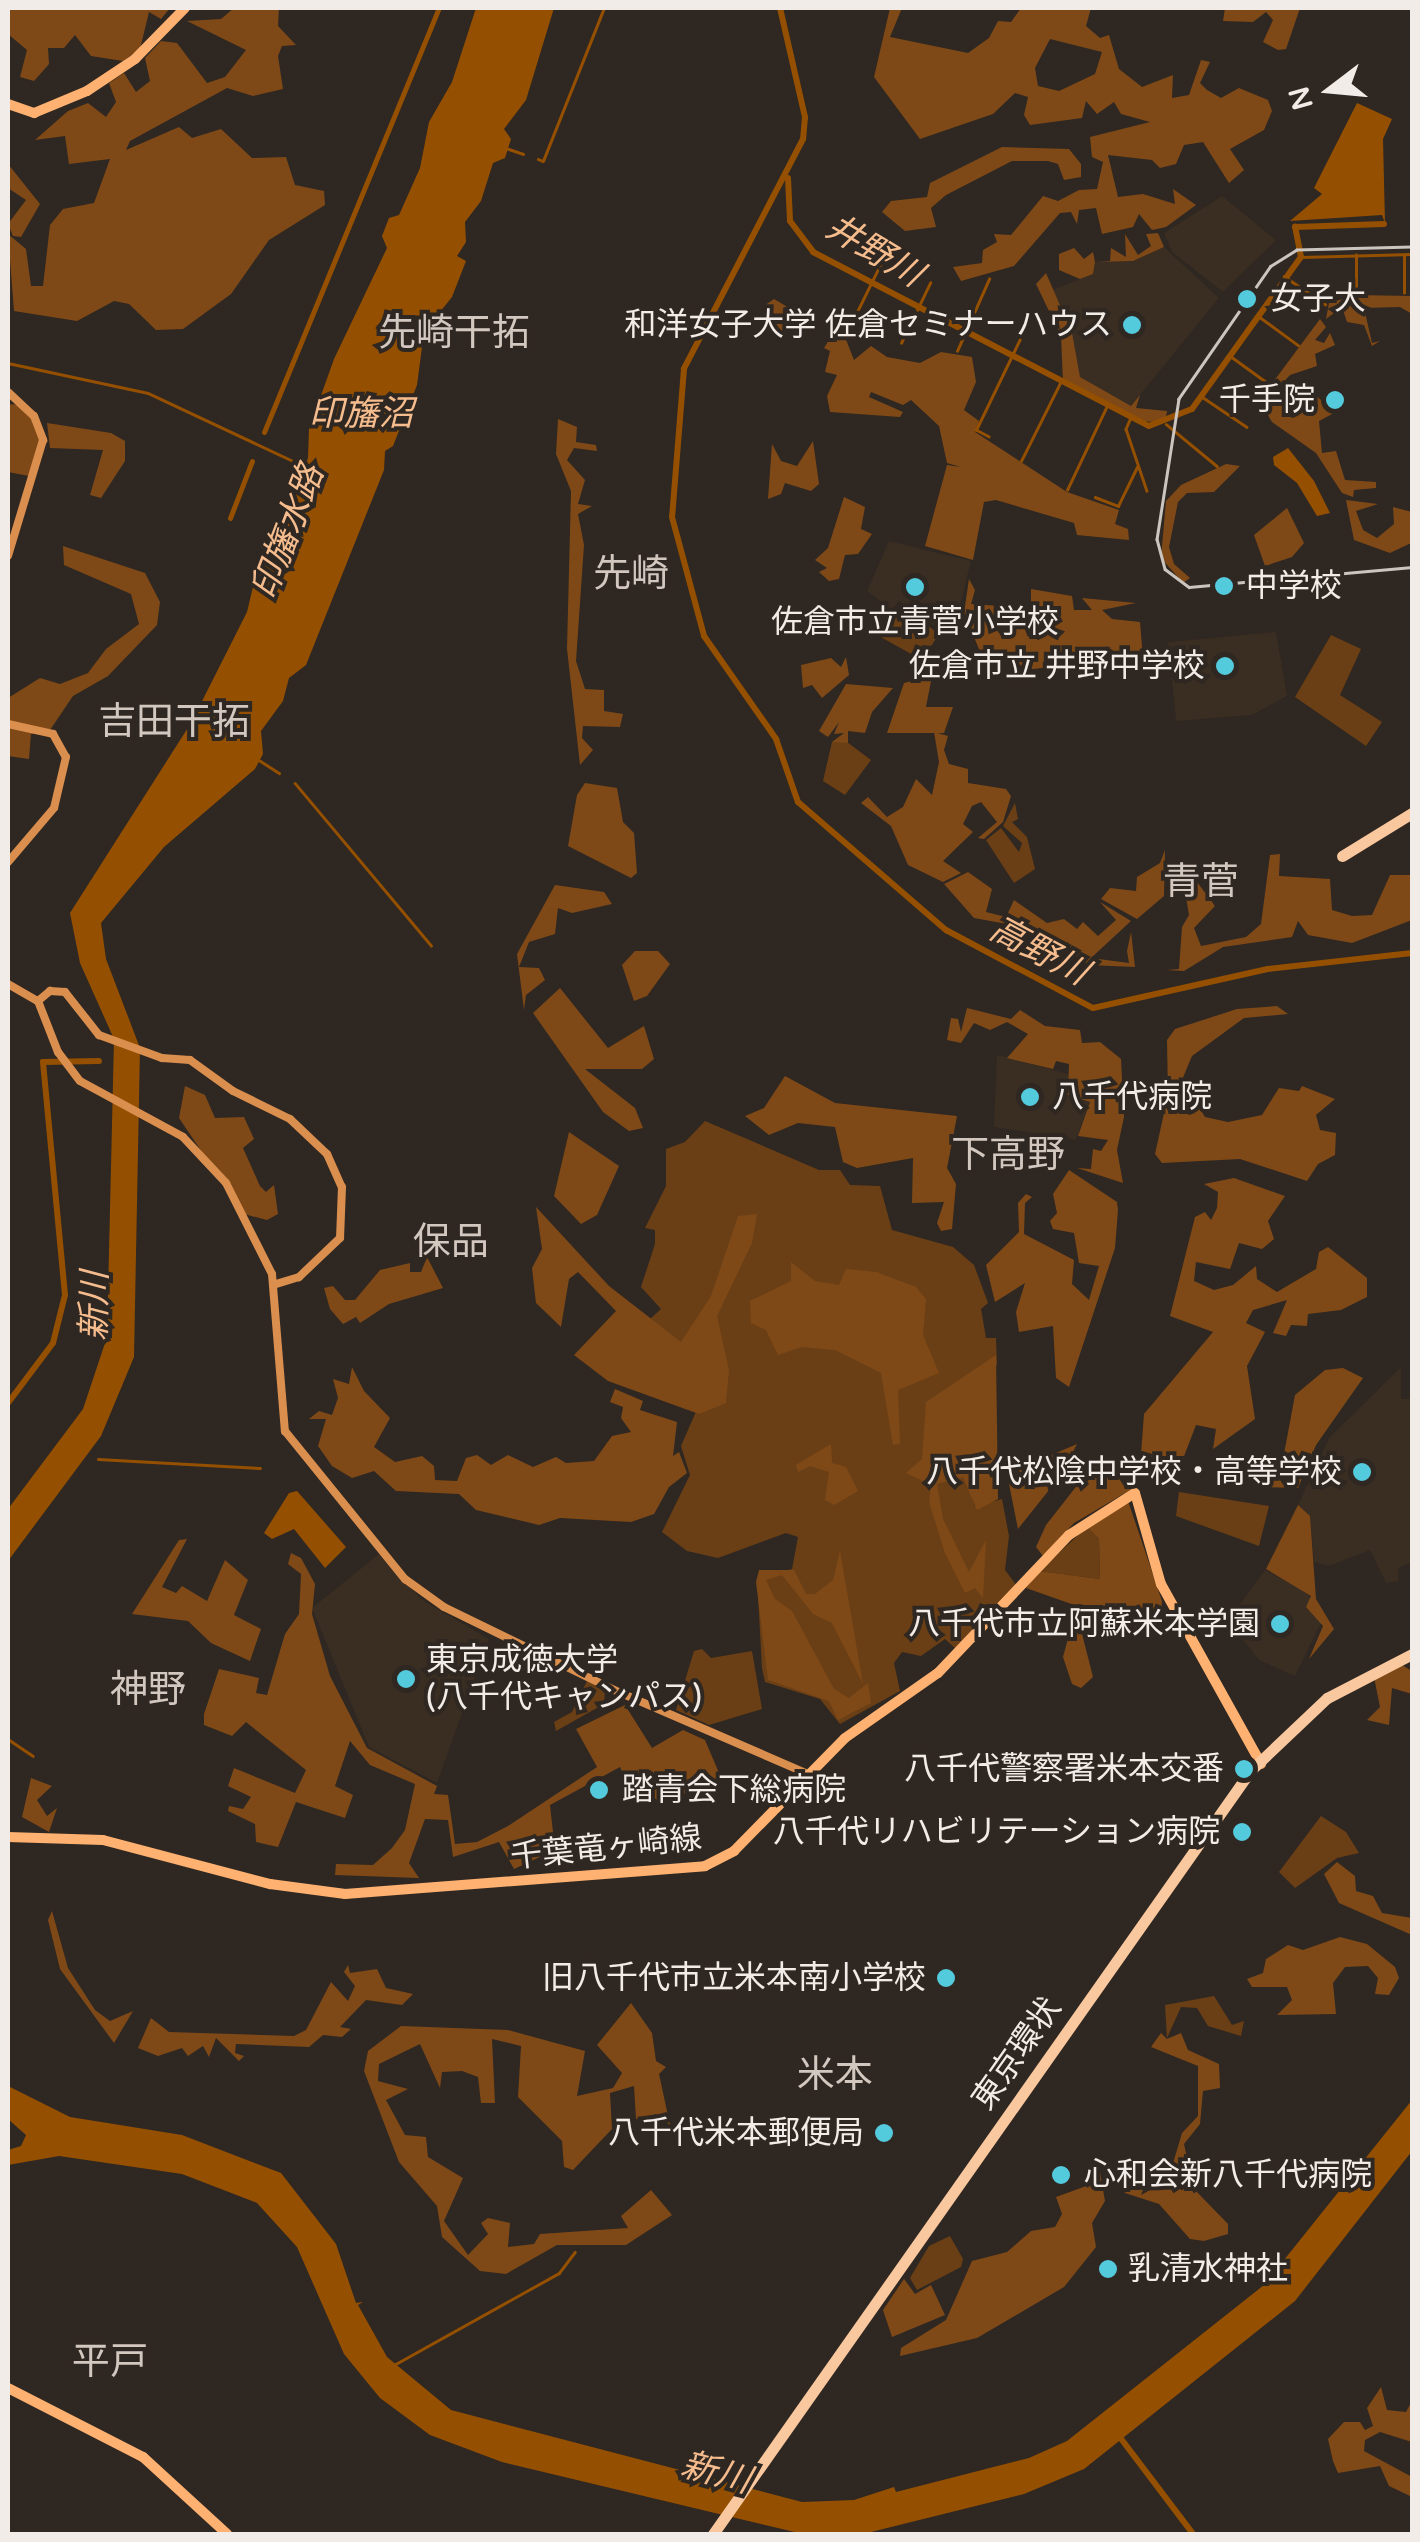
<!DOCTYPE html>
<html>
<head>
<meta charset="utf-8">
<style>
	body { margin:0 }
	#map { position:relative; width:1420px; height:2542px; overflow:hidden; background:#2f2721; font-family:"Varela Round","Noto Sans JP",sans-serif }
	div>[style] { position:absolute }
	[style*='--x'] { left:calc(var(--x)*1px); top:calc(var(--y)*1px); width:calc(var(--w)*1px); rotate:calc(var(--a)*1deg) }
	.built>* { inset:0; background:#3a2d22 }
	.green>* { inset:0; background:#6b3f15 }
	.forest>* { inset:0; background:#7e4917 }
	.water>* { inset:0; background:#945000 }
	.stream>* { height:2.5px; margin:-1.25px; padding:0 1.25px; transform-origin:1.25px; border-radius:1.25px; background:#945000 }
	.canal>* { height:5px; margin:-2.5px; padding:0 2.5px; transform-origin:2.5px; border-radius:2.5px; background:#945000 }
	.river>* { height:6px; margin:-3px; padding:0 3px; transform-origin:3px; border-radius:3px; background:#945000 }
	.secondary>* { height:8px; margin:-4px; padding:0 4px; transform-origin:4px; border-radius:4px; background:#da8f4e }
	.primary>* { height:10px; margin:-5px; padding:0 5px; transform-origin:5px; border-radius:5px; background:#feb170 }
	.trunk>* { height:11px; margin:-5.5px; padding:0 5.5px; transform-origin:5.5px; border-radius:5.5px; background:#fac89e }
	.tram>* { height:2.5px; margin:-1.25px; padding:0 1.25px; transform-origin:1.25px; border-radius:1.25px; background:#cbc5c0 }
	.dots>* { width:28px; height:28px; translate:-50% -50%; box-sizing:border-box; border:5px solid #2f2721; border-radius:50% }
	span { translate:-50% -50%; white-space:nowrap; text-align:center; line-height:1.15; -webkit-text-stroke:8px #2f2721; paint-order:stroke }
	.poi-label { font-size:32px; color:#f2ece8 }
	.left { translate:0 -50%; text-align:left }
	.right { translate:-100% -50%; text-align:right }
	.street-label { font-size:32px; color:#f2ece8 }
	.water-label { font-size:35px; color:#f5bc8e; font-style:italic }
	.quarter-label { font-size:38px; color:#d3c8c0 }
	.frame { position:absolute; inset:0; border:10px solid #f2ece8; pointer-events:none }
	.north { position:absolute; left:1280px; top:40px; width:100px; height:100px; -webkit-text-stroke:8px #2f2721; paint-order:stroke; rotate:254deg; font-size:28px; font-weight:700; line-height:40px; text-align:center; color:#f2ece8 }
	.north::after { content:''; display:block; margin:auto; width:35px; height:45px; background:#f2ece8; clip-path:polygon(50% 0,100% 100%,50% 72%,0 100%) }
</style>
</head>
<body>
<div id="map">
	<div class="built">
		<div style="clip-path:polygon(1222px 196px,1276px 240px,1223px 292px,1172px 252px,1164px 233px)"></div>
		<div style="clip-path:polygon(1164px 247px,1219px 298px,1131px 406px,1080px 377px,1070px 330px,1050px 291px,1093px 274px,1095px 262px,1133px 261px)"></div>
		<div style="clip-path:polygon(889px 541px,971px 561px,960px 605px,943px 632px,899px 601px,892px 610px,867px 591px)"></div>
		<div style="clip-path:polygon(1276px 632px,1287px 696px,1252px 715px,1176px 721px,1168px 642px)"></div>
		<div style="clip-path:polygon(997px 1055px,1072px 1075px,1068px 1096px,1089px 1102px,1076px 1140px,994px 1127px)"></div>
		<div style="clip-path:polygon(1401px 1367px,1401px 1399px,1412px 1399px,1412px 1562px,1398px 1568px,1399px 1581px,1386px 1583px,1370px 1550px,1329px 1566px,1314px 1562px,1310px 1516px,1298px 1505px,1329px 1438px)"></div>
		<div style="clip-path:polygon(379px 1554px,422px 1600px,489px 1639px,437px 1783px,369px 1747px,312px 1608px)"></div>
		<div style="clip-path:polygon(1265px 1570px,1305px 1591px,1311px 1598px,1306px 1607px,1322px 1621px,1295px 1676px,1259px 1660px,1236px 1631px,1242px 1615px,1237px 1608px)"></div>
	</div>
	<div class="green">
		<div style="clip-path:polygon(911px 613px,939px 634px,922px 660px,877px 635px,892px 615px,903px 623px)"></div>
		<div style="clip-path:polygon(1331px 635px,1361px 649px,1340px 695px,1382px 722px,1366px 746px,1295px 697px)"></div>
		<div style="clip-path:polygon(832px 742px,847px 742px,871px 760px,845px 795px,823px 781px)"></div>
		<div style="clip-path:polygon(1015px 803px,1018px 819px,1012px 822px,1027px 837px,1035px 869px,1014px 883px,986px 840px,1001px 828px,1019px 852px,1022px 843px,1003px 826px)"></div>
		<div style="clip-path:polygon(705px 1121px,819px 1170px,840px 1170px,850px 1185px,880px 1186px,892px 1230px,953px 1247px,974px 1265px,988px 1303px,981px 1309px,986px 1338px,996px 1338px,997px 1365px,971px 1378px,964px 1470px,975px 1506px,1002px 1499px,1009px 1536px,1005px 1570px,1017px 1586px,955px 1648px,945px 1639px,921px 1656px,902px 1652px,894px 1663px,900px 1691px,840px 1724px,820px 1699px,765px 1682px,762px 1668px,757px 1577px,792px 1569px,798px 1537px,786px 1533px,718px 1558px,687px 1551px,662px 1532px,690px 1475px,681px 1446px,698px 1407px,650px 1319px,661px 1309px,641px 1287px,655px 1244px,655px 1230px,645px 1228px,666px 1186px,666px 1149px,685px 1142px)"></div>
		<div style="clip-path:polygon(1179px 1492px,1269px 1506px,1259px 1546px,1176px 1516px)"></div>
		<div style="clip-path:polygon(1087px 1527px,1099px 1539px,1100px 1579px,1039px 1571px)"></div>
		<div style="clip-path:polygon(702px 1649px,711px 1658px,752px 1651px,762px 1709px,709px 1725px,676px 1710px,694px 1651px)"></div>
		<div style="clip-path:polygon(587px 1681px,605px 1690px,604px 1704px,556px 1731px,554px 1722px,572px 1712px)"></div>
		<div style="clip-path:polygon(1321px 1816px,1346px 1832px,1359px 1853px,1337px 1858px,1295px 1888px,1279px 1872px)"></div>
		<div style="clip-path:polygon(1214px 1996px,1232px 2025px,1244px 2021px,1241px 2036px,1208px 2026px,1197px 2008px,1181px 2007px,1167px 2038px,1165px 2005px)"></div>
		<div style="clip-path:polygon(950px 2236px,963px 2259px,961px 2267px,917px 2290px,910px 2278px,929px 2246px)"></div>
	</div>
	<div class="forest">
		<div style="clip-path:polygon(8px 8px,170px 8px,161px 19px,149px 12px,140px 49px,123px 61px,91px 56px,75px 35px,64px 48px,48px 48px,49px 64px,34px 81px,20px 77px,27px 50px,8px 34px)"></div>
		<div style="clip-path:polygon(234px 8px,279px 8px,278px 26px,296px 45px,282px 46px,278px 56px,283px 89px,253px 96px,227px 88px,130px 141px,126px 150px,179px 127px,192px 138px,221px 129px,252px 158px,286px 157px,295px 185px,324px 191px,325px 205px,269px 240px,231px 294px,183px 329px,156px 330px,129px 304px,114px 301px,77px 321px,14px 311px,8px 234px,26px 249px,31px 286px,43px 286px,50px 225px,63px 209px,94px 203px,110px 159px,69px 164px,65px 136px,35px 140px,68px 111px,88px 103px,106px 117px,116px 102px,109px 83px,124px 73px,136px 92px,150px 81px,145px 58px,161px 41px,177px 43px,207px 83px,225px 77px,246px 50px,187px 21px,221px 19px)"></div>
		<div style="clip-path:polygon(evenodd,890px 8px,902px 8px,890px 37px,968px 53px,989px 38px,998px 21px,1011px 22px,1021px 8px,1091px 8px,1086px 26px,1100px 38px,1109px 35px,1119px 69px,1142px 87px,1173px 75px,1172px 98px,1189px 95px,1201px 60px,1210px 62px,1200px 83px,1207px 90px,1221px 98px,1239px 88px,1268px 100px,1272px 111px,1264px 130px,1230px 149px,1244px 170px,1229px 183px,1203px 142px,1184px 145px,1176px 164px,1160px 168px,1152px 160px,1108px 155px,1118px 197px,1143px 194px,1175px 204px,1173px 189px,1196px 205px,1166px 227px,1152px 230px,1139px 214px,1133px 227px,1102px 234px,1096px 208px,1079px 210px,1077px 224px,1071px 212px,1060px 213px,1014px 266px,961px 281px,953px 267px,982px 263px,983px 250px,997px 242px,994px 234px,1011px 235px,1043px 196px,1058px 201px,1079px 190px,1097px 189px,1103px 162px,1092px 157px,1090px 137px,1150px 122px,1121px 114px,1114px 102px,1097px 114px,1086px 101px,1082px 118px,1030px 125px,1024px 115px,1028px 97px,1015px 93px,993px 114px,920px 139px,874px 77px,890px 8px,1050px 39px,1102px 52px,1095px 74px,1059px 91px,1038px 86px,1035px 68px,1050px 39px)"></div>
		<div style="clip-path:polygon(1225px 8px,1300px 8px,1286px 49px,1278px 50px,1263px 42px,1273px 20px,1266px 12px,1253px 22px,1223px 21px)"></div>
		<div style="clip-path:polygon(1002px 147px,1069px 149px,1081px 164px,1081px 177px,1064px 180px,1058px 164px,1048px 161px,1012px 161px,946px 195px,931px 208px,936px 227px,905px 231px,882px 212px,891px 201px,927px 197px,930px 183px)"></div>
		<div style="clip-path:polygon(8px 164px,40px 204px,21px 237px,13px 236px,8px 224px,26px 200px,8px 188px)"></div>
		<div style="clip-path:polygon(1158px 233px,1164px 247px,1133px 261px,1095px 262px,1093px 274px,1080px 279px,1059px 270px,1059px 254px,1074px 248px,1084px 259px,1093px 252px,1095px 262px,1110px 261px,1111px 248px,1126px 257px,1125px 234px,1138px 255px,1151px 246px,1146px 234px)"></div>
		<div style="clip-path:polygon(1046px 273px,1072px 333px,1080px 377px,1131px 406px,1140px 395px,1136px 408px,1167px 411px,1165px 423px,1131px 420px,1063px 382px,1061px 336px,1036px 284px)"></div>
		<div style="clip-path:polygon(1356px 295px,1412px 296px,1412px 314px,1400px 307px,1364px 308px,1372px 343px,1380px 341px,1372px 346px,1364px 325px,1347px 322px,1342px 307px,1326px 319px,1329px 303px)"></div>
		<div style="clip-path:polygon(774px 299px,801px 315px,815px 313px,802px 340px,765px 328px,764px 306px)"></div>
		<div style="clip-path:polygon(1320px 319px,1326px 327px,1315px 340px,1324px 343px,1330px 333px,1335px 345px,1315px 354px,1317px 366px,1290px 375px,1279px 387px,1286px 400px,1310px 390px,1321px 400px,1328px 397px,1334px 413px,1319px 421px,1322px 453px,1336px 451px,1345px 480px,1376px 482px,1376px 488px,1354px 490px,1353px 497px,1342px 493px,1316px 453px,1272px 422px,1263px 407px,1265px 393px)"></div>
		<div style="clip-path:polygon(834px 332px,835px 339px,845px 337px,854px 360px,871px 346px,887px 357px,920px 363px,941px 352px,972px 357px,976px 382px,964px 410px,979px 421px,975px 432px,1067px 492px,1119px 510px,1115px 524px,1128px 529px,1129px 540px,1077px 535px,1074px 523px,996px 500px,984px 502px,973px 560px,925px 546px,947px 465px,961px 467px,947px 463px,939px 426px,911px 400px,903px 405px,871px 392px,869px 397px,903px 412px,900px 417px,830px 412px,827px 396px,837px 375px,825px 372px,830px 351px,824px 348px)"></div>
		<div style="clip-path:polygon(8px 404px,21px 405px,37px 421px,41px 437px,29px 476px,8px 472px)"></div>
		<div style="clip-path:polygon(558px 419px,577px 427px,576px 442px,596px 445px,597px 451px,574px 448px,567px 460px,585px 480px,578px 504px,592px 506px,578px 514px,584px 545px,576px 661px,585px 689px,604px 690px,604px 711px,623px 714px,620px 727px,583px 726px,582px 738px,593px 750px,580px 765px,567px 649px,571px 491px,556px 454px)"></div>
		<div style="clip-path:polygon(47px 423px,111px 433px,125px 441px,125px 461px,101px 498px,90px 495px,103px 450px,50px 448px)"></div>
		<div style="clip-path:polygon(813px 441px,819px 484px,811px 491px,785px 483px,781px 494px,768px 499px,772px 444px,781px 461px,797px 466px)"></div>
		<div style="clip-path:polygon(1226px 464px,1240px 466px,1214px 492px,1187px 493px,1178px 502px,1169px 547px,1174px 564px,1190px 578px,1183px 583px,1161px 558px,1166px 501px,1181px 485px)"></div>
		<div style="clip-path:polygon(844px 497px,865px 507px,861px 529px,872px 534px,858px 554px,845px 555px,839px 579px,829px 581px,819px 572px,827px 568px,815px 560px,828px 548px)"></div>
		<div style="clip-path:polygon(1346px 500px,1378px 504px,1356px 511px,1363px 530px,1377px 538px,1394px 524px,1393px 507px,1412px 512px,1411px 543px,1390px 553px,1354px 540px)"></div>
		<div style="clip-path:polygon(1287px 508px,1304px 543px,1292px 557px,1265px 566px,1254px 535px)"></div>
		<div style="clip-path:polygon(63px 546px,145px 573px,160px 602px,157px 625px,108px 676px,73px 696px,50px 730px,31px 734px,29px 759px,8px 756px,8px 698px,40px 678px,60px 684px,88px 673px,106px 649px,139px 624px,131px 594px,64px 565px)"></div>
		<div style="clip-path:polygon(969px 579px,975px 590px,971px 604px,1031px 608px,1031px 589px,1072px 596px,1074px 610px,1092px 610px,1082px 598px,1136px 603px,1102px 610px,1112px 619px,1140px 622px,1143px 658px,1114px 661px,1084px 654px,1079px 664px,1033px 669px,981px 654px,964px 613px)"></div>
		<div style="clip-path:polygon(846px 657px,849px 675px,822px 698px,812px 685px,803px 688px,801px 665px,831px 658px,841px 667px)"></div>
		<div style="clip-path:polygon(932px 676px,926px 707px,953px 707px,944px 733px,887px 733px,904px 683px)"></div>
		<div style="clip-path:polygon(846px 684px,893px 688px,872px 712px,865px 733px,848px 731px,848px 743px,832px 742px,844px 733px,834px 734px,839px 722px,828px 737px,819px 731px)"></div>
		<div style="clip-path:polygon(934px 732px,948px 736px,944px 750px,949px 764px,968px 769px,968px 783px,1006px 789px,1011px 796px,1003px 822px,984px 839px,978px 838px,997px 822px,981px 802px,972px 806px,963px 824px,973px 832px,943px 861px,961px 873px,943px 882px,908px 865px,891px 826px,861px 803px,868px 797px,887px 817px,903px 807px,916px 779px,932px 795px,939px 762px)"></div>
		<div style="clip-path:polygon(585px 783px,617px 788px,623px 822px,634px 833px,637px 873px,631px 878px,568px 846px,577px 795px)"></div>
		<div style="clip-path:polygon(1165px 850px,1164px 896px,1137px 919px,1101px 899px,1110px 888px,1136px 891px,1137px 877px,1160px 863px)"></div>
		<div style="clip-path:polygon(1280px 854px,1279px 876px,1330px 879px,1332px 910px,1352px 916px,1372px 915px,1390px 875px,1412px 875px,1412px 920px,1352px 943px,1308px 935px,1298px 921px,1292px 937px,1223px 947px,1184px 971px,1166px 970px,1179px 969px,1182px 927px,1189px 915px,1185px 891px,1167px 891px,1169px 863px,1176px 885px,1194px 878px,1215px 906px,1194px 928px,1201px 946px,1246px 937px,1261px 924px,1270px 855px)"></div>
		<div style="clip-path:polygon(968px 872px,992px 889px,986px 912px,1006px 917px,1014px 900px,1047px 923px,1064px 919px,1077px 929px,1083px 922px,1098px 936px,1116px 920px,1100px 902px,1131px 921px,1091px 958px,1129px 963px,1127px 951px,1131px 932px,1135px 967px,1089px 965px,1034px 929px,974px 918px,944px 884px)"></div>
		<div style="clip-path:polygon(555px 885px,604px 892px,612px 904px,572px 913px,558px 908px,555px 934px,529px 942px,519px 967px,539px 968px,545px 980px,526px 995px,524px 1010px,517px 954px)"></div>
		<div style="clip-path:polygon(635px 951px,658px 951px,670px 964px,647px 996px,634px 1001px,622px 965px)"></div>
		<div style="clip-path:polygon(560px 988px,608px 1048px,644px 1026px,654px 1059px,642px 1069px,585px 1069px,635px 1108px,643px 1128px,629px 1131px,603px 1112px,533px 1013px)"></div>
		<div style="clip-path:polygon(1277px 1006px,1288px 1014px,1244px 1018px,1192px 1056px,1182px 1080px,1205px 1117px,1228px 1122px,1262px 1115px,1279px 1088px,1299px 1091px,1302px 1086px,1335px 1099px,1316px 1115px,1320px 1130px,1336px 1133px,1335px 1155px,1318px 1164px,1307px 1181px,1240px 1159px,1162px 1163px,1155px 1154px,1168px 1095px,1167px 1040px,1175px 1029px,1237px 1009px)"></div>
		<div style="clip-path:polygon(967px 1008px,1011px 1019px,1020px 1010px,1045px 1026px,1080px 1030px,1082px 1043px,1100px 1042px,1121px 1059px,1124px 1117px,1117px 1150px,1123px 1183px,1077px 1168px,1091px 1169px,1093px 1149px,1101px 1151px,1108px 1140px,1078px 1136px,1090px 1102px,1068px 1095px,1069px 1064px,1056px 1061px,1053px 1069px,1007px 1058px,1028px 1034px,1007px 1022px,990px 1030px,974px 1023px,961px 1043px,947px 1040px,951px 1018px,958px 1019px,961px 1032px)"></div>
		<div style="clip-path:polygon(785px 1076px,835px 1103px,957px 1116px,947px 1168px,956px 1184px,952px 1229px,941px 1231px,937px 1223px,944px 1202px,912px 1203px,913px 1158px,857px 1168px,843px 1162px,835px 1127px,798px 1123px,769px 1135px,745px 1116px,764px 1108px)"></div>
		<div style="clip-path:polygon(185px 1086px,205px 1095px,215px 1118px,244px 1117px,254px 1139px,243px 1148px,260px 1186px,266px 1192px,274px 1185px,278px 1214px,267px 1220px,244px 1214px,179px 1118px)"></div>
		<div style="clip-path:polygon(569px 1132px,619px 1166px,597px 1215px,581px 1224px,554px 1196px)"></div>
		<div style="clip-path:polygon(1069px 1170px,1117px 1202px,1118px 1210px,1115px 1248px,1069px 1387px,1056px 1378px,1053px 1326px,1019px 1332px,1016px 1312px,1025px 1283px,995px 1302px,986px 1265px,1019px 1232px,1018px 1203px,1026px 1194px,1032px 1197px,1025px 1203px,1024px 1234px,1074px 1260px,1072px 1284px,1089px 1300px,1099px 1266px,1079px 1263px,1074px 1233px,1053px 1229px,1050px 1221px,1057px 1213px,1053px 1194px)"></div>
		<div style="clip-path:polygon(1234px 1178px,1285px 1196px,1268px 1221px,1274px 1239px,1262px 1249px,1239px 1243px,1230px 1269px,1196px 1262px,1194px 1281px,1214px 1290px,1233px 1285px,1256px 1266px,1257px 1279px,1277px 1292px,1316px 1269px,1319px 1252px,1328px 1247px,1367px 1278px,1367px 1297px,1341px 1310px,1308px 1314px,1307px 1326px,1291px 1325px,1286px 1336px,1273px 1333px,1287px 1300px,1253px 1310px,1246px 1323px,1265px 1332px,1247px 1366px,1255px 1419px,1213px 1449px,1216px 1429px,1196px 1425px,1181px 1464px,1141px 1454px,1144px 1414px,1213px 1332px,1170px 1316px,1195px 1217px,1205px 1212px,1211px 1220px,1217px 1208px,1218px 1192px,1204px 1184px)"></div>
		<div style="clip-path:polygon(536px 1207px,609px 1286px,681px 1342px,711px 1296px,738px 1216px,757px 1214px,752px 1243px,717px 1316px,729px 1370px,726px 1403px,699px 1414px,608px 1381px,574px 1355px,616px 1311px,578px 1272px,569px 1279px,561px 1327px,536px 1303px,532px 1268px,542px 1249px)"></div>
		<div style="clip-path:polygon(427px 1257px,443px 1288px,389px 1304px,360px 1323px,356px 1317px,343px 1324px,330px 1309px,324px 1288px,333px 1286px,345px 1300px,355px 1300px,380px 1270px,410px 1263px,410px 1272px,421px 1272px)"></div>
		<div style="clip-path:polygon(791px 1262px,815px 1281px,839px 1285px,846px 1269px,876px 1272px,916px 1287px,926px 1299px,923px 1335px,939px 1373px,898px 1390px,900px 1444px,893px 1445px,881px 1373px,835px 1350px,802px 1347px,778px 1355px,766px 1330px,751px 1323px,750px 1301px,791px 1281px)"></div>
		<div style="clip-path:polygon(996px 1355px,998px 1499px,977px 1510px,963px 1477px,937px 1484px,943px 1519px,969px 1572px,986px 1540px,983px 1598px,975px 1588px,965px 1593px,945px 1553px,929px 1502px,931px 1485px,906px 1473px,922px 1459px,926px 1402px)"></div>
		<div style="clip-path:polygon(352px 1367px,364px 1391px,390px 1418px,374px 1447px,395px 1462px,422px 1456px,434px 1466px,435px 1480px,457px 1481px,466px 1458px,477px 1455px,491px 1465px,508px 1455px,533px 1467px,556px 1457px,566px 1463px,594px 1461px,612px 1436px,631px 1432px,621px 1418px,623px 1407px,610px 1402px,615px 1389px,643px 1401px,640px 1410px,677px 1422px,673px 1456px,679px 1452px,687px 1473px,669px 1487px,654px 1514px,631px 1522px,560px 1518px,539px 1525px,476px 1510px,459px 1494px,396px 1491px,374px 1471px,352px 1478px,332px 1466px,318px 1446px,326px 1419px,309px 1419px,319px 1411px,332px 1415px,338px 1398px,333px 1379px,349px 1384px)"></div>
		<div style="clip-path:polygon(1343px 1368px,1363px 1378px,1316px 1445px,1298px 1488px,1259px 1487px,1262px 1472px,1281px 1470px,1295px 1395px,1325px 1370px)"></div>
		<div style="clip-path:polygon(831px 1444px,832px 1463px,846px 1467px,858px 1491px,834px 1505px,825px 1500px,829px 1472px,810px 1466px,798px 1472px,796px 1465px)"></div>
		<div style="clip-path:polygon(1077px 1444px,1061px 1475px,1018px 1529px,1007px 1474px)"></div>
		<div style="clip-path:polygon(1097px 1460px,1121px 1462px,1132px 1489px,1074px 1523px,1043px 1556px,1036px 1547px,1046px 1525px)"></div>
		<div style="clip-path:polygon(1128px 1501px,1162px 1601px,1160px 1630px,1154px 1633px,1026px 1588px,1039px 1571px,1100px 1579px,1099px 1539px,1087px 1527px)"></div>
		<div style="clip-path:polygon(1298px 1505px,1310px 1516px,1316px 1599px,1334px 1629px,1309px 1659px,1323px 1626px,1306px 1607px,1311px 1596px,1266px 1569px)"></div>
		<div style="clip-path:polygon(187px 1539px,162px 1587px,176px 1593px,182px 1586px,207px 1601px,225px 1560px,248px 1580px,234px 1615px,261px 1629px,250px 1661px,211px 1643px,188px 1621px,132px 1614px,179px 1540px)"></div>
		<div style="clip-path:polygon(840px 1551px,863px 1684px,832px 1623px,813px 1614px,782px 1575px,766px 1580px,775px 1599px,792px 1611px,834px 1689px,849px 1698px,868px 1683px,871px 1703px,838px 1720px,829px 1701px,768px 1680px,756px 1582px,759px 1570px,794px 1570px,806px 1594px,815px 1594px,833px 1580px)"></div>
		<div style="clip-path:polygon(291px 1553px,301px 1558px,315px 1584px,312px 1614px,330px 1676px,367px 1748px,437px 1786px,434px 1794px,448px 1795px,455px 1844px,477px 1842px,508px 1826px,597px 1767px,576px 1729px,625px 1705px,652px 1748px,683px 1730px,705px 1740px,722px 1780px,659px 1803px,654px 1797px,634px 1803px,620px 1767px,550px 1805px,555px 1850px,514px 1869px,499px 1842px,453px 1857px,448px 1820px,425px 1819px,409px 1863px,419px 1878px,335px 1875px,336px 1864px,373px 1865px,392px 1848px,405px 1830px,415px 1784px,370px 1765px,350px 1741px,335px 1786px,353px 1795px,345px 1818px,296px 1802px,278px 1847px,256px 1842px,255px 1824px,228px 1811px,229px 1806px,243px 1809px,251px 1797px,228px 1786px,234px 1768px,295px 1793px,306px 1770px,246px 1722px,232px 1736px,204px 1725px,204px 1714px,219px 1669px,259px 1678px,256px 1693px,267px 1695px,285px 1634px,299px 1614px,301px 1574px,288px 1564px)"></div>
		<div style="clip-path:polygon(1072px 1624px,1080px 1626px,1093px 1677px,1081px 1688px,1072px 1684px,1063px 1657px)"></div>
		<div style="clip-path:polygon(1402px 1665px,1412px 1671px,1412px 1694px,1392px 1688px,1389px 1725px,1367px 1720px,1380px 1707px,1374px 1677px)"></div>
		<div style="clip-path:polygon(31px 1778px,52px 1786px,37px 1800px,47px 1816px,57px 1808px,49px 1832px,22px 1817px)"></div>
		<div style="clip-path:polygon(1337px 1862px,1355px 1876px,1356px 1891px,1373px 1896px,1382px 1913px,1412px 1918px,1412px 1935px,1339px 1903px,1324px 1874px)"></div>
		<div style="clip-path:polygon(52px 1911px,68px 1968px,95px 2010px,110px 2021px,133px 2011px,114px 2043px,60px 1969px,48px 1920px)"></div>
		<div style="clip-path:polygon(1340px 1937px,1367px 1944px,1395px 1967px,1399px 1978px,1389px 1995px,1375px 1994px,1378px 1978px,1368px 1966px,1345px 1967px,1333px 1983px,1336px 2014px,1277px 2015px,1292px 2000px,1287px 1987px,1252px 1987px,1247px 1979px,1263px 1973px,1266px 1959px,1288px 1945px,1303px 1950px)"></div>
		<div style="clip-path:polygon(348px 1965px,350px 1973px,377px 1969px,386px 1988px,413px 1994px,402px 2005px,366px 2000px,340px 2027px,351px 2029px,342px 2037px,323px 2035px,309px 2047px,236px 2044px,235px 2053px,244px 2056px,239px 2061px,216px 2038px,209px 2057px,203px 2046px,188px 2056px,182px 2048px,158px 2056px,138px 2048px,151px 2018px,169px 2032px,294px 2036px,306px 2030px,331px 1982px,348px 2001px,355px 1986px,344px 1972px)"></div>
		<div style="clip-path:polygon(631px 2003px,652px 2033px,656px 2061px,666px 2067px,659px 2074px,670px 2125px,656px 2114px,636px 2119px,634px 2086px,610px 2093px,612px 2129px,573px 2170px,564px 2167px,562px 2141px,518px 2097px,521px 2046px,492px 2039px,495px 2103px,481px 2103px,478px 2077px,462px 2071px,442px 2072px,440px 2088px,420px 2044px,379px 2064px,378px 2081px,408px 2089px,386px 2100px,405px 2135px,426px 2137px,428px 2157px,463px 2178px,444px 2221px,468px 2255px,488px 2234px,481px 2223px,488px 2218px,510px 2223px,508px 2247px,534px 2244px,540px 2234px,628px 2228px,621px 2216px,651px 2190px,672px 2215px,626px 2245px,557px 2245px,506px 2274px,480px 2271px,442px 2237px,437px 2206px,399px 2162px,364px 2071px,368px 2051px,401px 2026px,508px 2030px,585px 2051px,577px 2096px,613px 2088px,622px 2073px,597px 2045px)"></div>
		<div style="clip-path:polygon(1161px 2033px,1167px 2039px,1181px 2033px,1188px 2050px,1219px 2064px,1220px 2088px,1203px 2091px,1200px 2124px,1184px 2144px,1194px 2189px,1228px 2224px,1228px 2234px,1204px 2241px,1190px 2239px,1159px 2204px,1125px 2193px,1122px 2186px,1134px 2162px,1150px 2171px,1141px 2195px,1168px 2180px,1182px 2133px,1198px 2116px,1198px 2066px,1151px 2047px)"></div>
		<div style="clip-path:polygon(1100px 2172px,1105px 2201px,1092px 2223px,1096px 2247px,1064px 2287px,977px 2338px,900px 2356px,901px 2348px,946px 2320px,972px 2261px,1007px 2252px,1031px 2231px,1055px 2227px,1062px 2214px,1056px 2197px,1089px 2185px)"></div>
		<div style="clip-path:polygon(904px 2279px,915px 2294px,931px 2285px,945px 2315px,892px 2337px,883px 2310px)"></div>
		<div style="clip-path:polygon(1381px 2387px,1387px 2410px,1406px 2412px,1412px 2401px,1412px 2442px,1380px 2432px,1365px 2440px,1364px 2451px,1412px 2477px,1410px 2496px,1389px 2486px,1380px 2466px,1338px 2473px,1333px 2461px,1328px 2439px,1344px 2422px,1360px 2422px,1365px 2430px,1373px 2426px,1367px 2408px)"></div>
	</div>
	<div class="water">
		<div style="clip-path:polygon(476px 8px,554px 8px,526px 100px,504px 129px,511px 139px,505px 158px,493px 163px,481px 201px,465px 222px,466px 242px,457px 256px,466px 261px,452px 297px,424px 332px,417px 385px,393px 446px,385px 451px,384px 470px,306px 665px,289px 678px,283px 701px,261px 731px,263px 754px,255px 769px,164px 847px,101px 923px,106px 959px,140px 1048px,134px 1357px,101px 1436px,8px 1561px,8px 1509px,83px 1409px,107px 1337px,114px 1039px,80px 963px,70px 913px,191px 723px,247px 612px,257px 570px,308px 458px,309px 429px,334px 359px,387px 248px,382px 236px,389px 218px,399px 215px,420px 168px,429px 122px,452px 82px)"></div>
		<div style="clip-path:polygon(1357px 103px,1392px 119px,1383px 139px,1385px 223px,1382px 215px,1290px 221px,1322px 194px,1314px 188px)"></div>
		<div style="clip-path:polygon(1288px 448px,1314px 481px,1330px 513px,1317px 516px,1297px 483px,1274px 465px,1273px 457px)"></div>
		<div style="clip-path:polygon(297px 1491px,346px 1547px,325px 1568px,294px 1529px,272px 1539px,264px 1533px,289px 1493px)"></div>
		<div style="clip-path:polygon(8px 2086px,70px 2117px,182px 2135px,281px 2173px,336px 2244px,356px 2303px,363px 2302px,358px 2305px,387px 2357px,451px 2410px,802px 2502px,854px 2500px,894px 2487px,896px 2492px,1029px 2458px,1067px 2441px,1264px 2285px,1412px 2100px,1412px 2151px,1295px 2301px,1084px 2469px,1024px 2494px,867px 2533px,803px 2534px,502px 2462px,430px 2435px,380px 2398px,344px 2354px,297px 2247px,257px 2203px,182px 2174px,59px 2156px,8px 2165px,8px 2150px,21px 2146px,26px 2135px,8px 2119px)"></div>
	</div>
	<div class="stream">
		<div style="--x:506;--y:148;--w:18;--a:19"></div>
		<div style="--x:538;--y:159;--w:5;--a:22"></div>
		<div style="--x:543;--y:161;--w:165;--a:-68.3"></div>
		<div style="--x:1301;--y:257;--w:111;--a:-1.5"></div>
		<div style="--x:1284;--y:276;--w:50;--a:34.3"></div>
		<div style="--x:1356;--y:292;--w:37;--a:-90"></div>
		<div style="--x:1404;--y:293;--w:38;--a:-90"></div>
		<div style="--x:1257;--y:315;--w:51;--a:36.2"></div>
		<div style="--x:850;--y:326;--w:72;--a:-63.8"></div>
		<div style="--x:901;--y:343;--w:67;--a:-64.2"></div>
		<div style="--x:957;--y:351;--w:79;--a:-66"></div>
		<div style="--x:1229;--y:355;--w:49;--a:35.9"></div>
		<div style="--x:8;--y:363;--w:143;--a:12.1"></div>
		<div style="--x:148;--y:393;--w:174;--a:25.1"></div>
		<div style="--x:1201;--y:396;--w:55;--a:34"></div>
		<div style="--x:1130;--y:420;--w:10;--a:114"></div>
		<div style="--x:1126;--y:429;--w:65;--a:71.3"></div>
		<div style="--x:1166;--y:424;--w:66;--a:39.5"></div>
		<div style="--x:989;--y:437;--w:15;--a:-152"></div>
		<div style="--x:976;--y:430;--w:131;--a:-64.2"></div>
		<div style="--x:1021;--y:461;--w:89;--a:-63.4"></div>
		<div style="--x:1067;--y:490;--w:91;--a:-64.6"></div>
		<div style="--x:1095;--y:497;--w:25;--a:21"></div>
		<div style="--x:1118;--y:506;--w:43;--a:-64"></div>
		<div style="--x:259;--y:760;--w:24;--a:33"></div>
		<div style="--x:295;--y:783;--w:212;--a:50"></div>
		<div style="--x:98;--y:1459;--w:162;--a:3.2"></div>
		<div style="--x:8;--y:1739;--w:30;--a:34"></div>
		<div style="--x:392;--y:2366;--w:191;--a:-29.1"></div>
		<div style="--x:559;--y:2273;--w:26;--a:-53"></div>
	</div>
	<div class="canal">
		<div style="--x:264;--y:432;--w:459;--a:-67.6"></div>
		<div style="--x:230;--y:518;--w:61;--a:-68.9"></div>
	</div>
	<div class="river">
		<div style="--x:780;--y:8;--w:112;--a:77.1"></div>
		<div style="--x:805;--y:117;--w:22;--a:95"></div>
		<div style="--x:803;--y:139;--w:259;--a:117.4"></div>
		<div style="--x:684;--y:369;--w:148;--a:94.6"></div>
		<div style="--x:672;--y:517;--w:123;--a:74.9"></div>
		<div style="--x:704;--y:636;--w:126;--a:55"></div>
		<div style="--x:776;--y:739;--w:67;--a:70.8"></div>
		<div style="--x:798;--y:802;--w:196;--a:40.9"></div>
		<div style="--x:946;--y:930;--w:166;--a:28"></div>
		<div style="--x:1093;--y:1008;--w:179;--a:-12.6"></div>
		<div style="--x:1268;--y:969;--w:145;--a:-6.3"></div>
		<div style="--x:788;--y:178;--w:43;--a:87.3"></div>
		<div style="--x:790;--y:221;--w:39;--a:53"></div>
		<div style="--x:813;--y:252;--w:378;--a:27.4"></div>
		<div style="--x:1149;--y:426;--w:46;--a:-21.6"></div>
		<div style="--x:1192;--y:409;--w:187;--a:-54.4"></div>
		<div style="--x:1301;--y:257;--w:31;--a:-101"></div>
		<div style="--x:1295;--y:227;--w:89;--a:-1.9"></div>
		<div style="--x:8;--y:1403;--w:75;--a:-53.1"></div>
		<div style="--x:53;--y:1343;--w:49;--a:-76"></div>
		<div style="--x:65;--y:1295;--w:234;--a:-95.4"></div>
		<div style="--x:43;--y:1062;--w:56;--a:-1"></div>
		<div style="--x:1119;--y:2436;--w:123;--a:52.9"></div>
	</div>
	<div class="secondary">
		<div style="--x:8;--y:392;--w:35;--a:43"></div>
		<div style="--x:34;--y:416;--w:26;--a:69"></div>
		<div style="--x:43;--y:440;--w:121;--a:106.8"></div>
		<div style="--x:8;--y:724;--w:46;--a:12.5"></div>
		<div style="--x:53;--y:734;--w:26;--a:61"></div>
		<div style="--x:66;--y:757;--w:52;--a:103.2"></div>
		<div style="--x:54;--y:808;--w:71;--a:130.4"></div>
		<div style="--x:8;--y:984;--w:34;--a:30"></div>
		<div style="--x:38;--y:1001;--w:55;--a:68.6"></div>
		<div style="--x:58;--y:1052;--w:36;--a:53"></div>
		<div style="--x:80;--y:1081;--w:117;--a:28.5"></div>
		<div style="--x:183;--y:1137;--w:63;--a:46.9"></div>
		<div style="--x:226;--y:1183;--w:102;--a:63.2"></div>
		<div style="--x:272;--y:1274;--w:158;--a:85.3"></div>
		<div style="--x:285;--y:1431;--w:191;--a:51"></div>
		<div style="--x:405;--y:1579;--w:48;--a:35.7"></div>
		<div style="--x:444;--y:1607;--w:189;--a:26"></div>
		<div style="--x:614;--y:1690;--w:211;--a:23.4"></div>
		<div style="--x:38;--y:1001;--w:16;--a:-40"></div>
		<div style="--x:50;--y:991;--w:15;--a:4"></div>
		<div style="--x:65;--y:992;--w:55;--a:51.7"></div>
		<div style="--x:99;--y:1035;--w:67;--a:20.1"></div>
		<div style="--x:162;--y:1058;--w:28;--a:4"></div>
		<div style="--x:190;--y:1060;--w:53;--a:35.8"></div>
		<div style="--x:233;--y:1091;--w:64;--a:26.2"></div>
		<div style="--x:290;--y:1119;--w:51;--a:43.4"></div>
		<div style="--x:327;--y:1154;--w:36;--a:66"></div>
		<div style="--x:342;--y:1187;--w:51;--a:92.2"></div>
		<div style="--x:340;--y:1238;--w:57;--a:136.4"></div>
		<div style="--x:299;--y:1277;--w:27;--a:163"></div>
	</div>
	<div class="primary">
		<div style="--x:8;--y:104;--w:28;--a:19"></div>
		<div style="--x:34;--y:113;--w:57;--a:-22.5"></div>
		<div style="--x:87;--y:91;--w:58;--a:-33.7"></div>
		<div style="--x:135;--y:59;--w:71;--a:-45.6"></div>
		<div style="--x:8;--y:1837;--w:95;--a:1.8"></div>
		<div style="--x:103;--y:1840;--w:173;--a:14.8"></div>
		<div style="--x:270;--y:1884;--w:76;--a:7.6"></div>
		<div style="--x:345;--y:1894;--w:361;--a:-4.4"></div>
		<div style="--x:705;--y:1866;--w:33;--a:-27"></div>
		<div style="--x:734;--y:1851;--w:158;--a:-45.5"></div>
		<div style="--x:845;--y:1738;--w:113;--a:-35"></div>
		<div style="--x:938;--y:1673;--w:190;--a:-46.5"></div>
		<div style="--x:1069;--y:1535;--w:78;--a:-32.5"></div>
		<div style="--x:1135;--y:1493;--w:95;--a:74.1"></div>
		<div style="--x:1161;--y:1584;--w:206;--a:60.9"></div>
		<div style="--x:8;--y:2388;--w:152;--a:27.1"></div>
		<div style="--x:143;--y:2457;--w:114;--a:42.5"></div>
	</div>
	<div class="trunk">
		<div style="--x:1342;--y:856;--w:82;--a:-31.6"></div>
		<div style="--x:713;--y:2534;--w:934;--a:-54.85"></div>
		<div style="--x:1251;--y:1770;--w:105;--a:-43.5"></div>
		<div style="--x:1327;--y:1698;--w:96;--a:-27.4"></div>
	</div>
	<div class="tram">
		<div style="--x:1412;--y:247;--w:115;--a:178.5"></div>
		<div style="--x:1297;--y:250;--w:31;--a:148"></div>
		<div style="--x:1271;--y:266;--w:162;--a:124.7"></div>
		<div style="--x:1179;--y:399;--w:142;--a:98.9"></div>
		<div style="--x:1157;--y:539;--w:31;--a:75"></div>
		<div style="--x:1165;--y:569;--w:30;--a:37"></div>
		<div style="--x:1189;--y:587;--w:224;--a:-5.1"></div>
	</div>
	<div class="dots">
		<div style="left:1247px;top:299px;background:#54cadd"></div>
		<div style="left:1132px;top:325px;background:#54cadd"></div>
		<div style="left:1335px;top:400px;background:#54cadd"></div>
		<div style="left:1224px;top:586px;background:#54cadd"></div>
		<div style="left:915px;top:587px;background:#54cadd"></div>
		<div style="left:1225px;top:666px;background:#54cadd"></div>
		<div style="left:1030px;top:1097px;background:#54cadd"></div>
		<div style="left:1362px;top:1472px;background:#54cadd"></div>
		<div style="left:1280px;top:1624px;background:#54cadd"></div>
		<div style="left:406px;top:1679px;background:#54cadd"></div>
		<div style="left:1244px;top:1769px;background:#54cadd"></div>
		<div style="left:599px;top:1790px;background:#54cadd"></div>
		<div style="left:1242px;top:1832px;background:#54cadd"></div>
		<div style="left:946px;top:1978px;background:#54cadd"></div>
		<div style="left:884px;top:2133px;background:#54cadd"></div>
		<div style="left:1061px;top:2175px;background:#54cadd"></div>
		<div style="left:1108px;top:2269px;background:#54cadd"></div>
	</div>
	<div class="poi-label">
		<span class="left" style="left:1270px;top:299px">女子大</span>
		<span class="right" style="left:1112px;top:325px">和洋女子大学 佐倉セミナーハウス</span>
		<span class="right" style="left:1315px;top:400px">千手院</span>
		<span class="left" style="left:1246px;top:586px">中学校</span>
		<span style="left:915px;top:622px">佐倉市立青菅小学校</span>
		<span class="right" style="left:1205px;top:666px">佐倉市立 井野中学校</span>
		<span class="left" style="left:1052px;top:1097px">八千代病院</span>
		<span class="right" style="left:1342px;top:1472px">八千代松陰中学校・高等学校</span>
		<span class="right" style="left:1260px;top:1624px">八千代市立阿蘇米本学園</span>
		<span class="left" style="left:426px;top:1679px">東京成徳大学<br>(八千代キャンパス)</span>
		<span class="right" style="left:1224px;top:1769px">八千代警察署米本交番</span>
		<span class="left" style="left:622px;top:1790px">踏青会下総病院</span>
		<span class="right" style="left:1220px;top:1832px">八千代リハビリテーション病院</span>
		<span class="right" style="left:926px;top:1978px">旧八千代市立米本南小学校</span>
		<span class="right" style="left:864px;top:2133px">八千代米本郵便局</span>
		<span class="left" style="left:1084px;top:2175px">心和会新八千代病院</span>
		<span class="left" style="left:1128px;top:2269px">乳清水神社</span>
	</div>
	<div class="street-label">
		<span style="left:606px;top:1848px;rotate:-6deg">千葉竜ヶ崎線</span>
		<span style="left:1017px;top:2054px;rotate:-55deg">東京環状</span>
	</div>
	<div class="water-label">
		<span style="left:874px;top:251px;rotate:31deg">井野川</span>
		<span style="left:361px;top:414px">印旛沼</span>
		<span style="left:288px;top:532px;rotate:-69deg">印旛水路</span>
		<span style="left:1039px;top:951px;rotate:28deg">高野川</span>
		<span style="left:95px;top:1306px;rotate:-89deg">新川</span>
		<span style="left:716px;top:2473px;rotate:15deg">新川</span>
	</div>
	<div class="quarter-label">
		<span style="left:454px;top:334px">先崎干拓</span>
		<span style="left:631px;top:575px">先崎</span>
		<span style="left:174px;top:723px">吉田干拓</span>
		<span style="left:1201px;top:883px">青菅</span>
		<span style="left:1008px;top:1156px">下高野</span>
		<span style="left:451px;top:1243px">保品</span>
		<span style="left:148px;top:1691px">神野</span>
		<span style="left:835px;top:2076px">米本</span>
		<span style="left:110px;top:2363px">平戸</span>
	</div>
	<div class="frame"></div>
	<div class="north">N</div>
</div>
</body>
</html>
